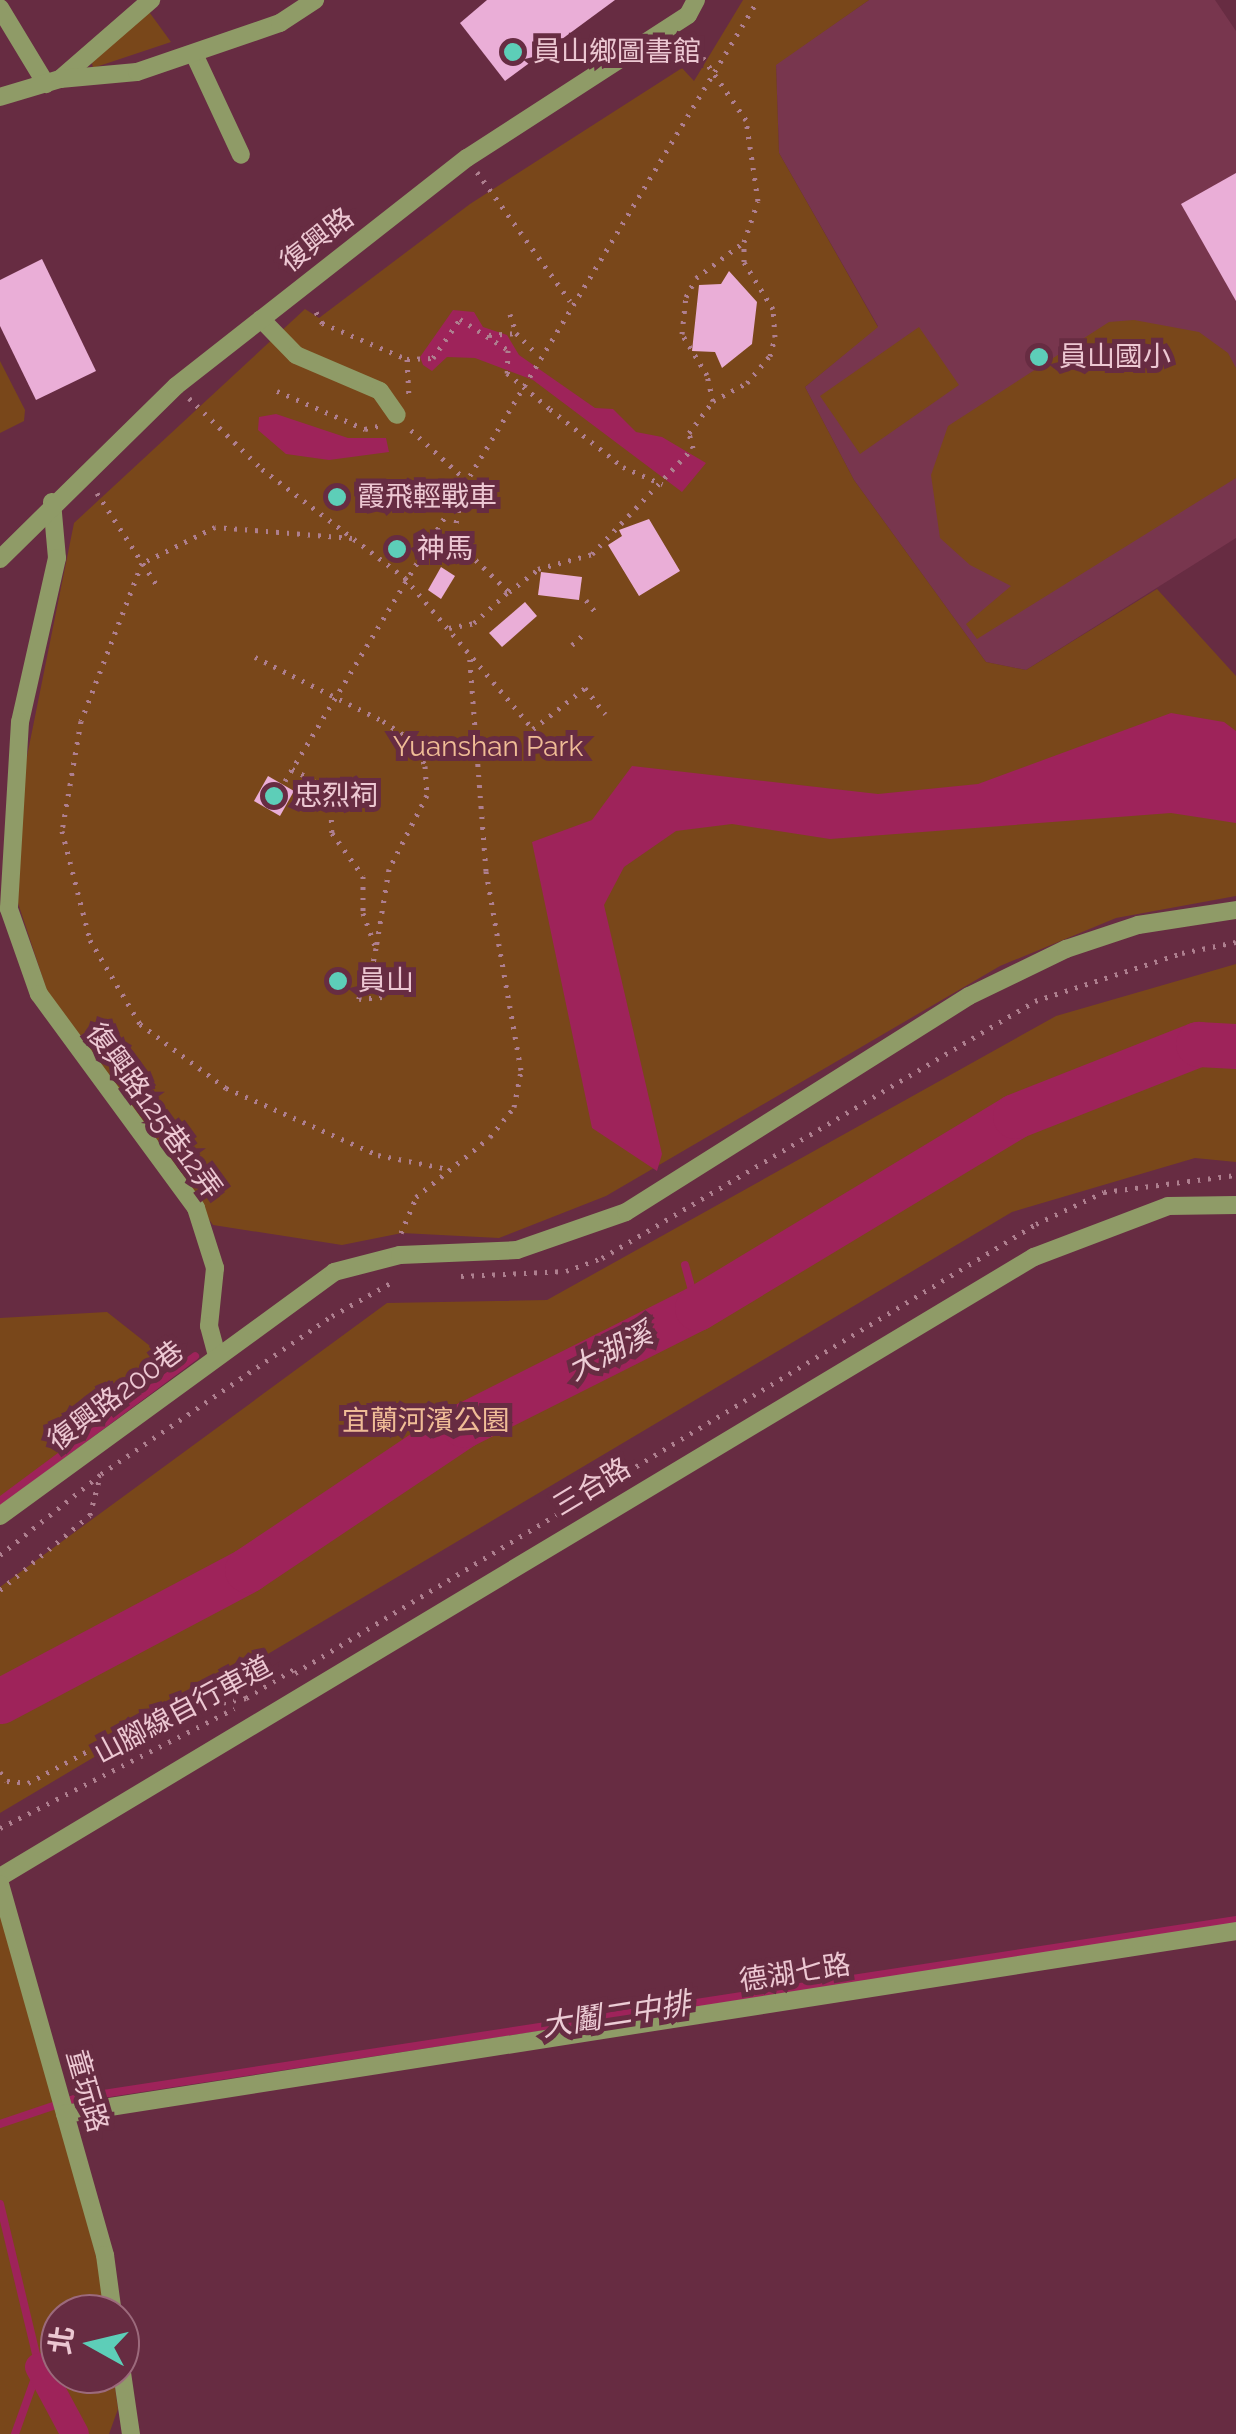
<!DOCTYPE html>
<html>
<head>
<meta charset="utf-8">
<style>
	body { margin:0 }
	#map { position:relative; width:1236px; height:2434px; overflow:hidden; background:#672c42; font-family:Raleway,"Noto Sans TC",sans-serif }
	div>[style] { position:absolute }
	[style*='--x'] { left:calc(var(--x)*1px); top:calc(var(--y)*1px); width:calc(var(--w)*1px); rotate:calc(var(--a)*1deg) }
	.built>* { inset:0; background:#78364e }
	.green>* { inset:0; background:#79471a }
	.water>* { inset:0; background:#9e235a }
	.stream>* { height:8px; margin:-4px; padding:0 4px; transform-origin:4px; border-radius:4px; background:#9e235a }
	.canal>* { height:28px; margin:-14px; padding:0 14px; transform-origin:14px; border-radius:14px; background:#9e235a }
	.river>* { height:45px; margin:-22.5px; padding:0 22.5px; transform-origin:22.5px; border-radius:22.5px; background:#9e235a }
	.building>* { inset:0; background:#eaaed7 }
	.path>* { height:5px; margin-top:-2.5px; transform-origin:0; background:repeating-linear-gradient(90deg,#ae7f8f 0 2.5px,transparent 0 10.5px) }
	.minor>* { height:18px; margin:-9px; padding:0 9px; transform-origin:9px; border-radius:9px; background:#8f9b67 }
	.dots>* { width:28px; height:28px; translate:-50% -50%; box-sizing:border-box; border:5px solid #672c42; border-radius:50% }
	span { translate:-50% -50%; white-space:nowrap; text-align:center; line-height:1.15; -webkit-text-stroke:10px #672c42; paint-order:stroke }
	.poi-label { font-size:28px; color:#ecc7d2 }
	.left { translate:0 -50%; text-align:left }
	.street-label { font-size:28px; color:#ecc7d2 }
	.park-label { font-size:28px; color:#efbc96 }
	.water-label { font-size:30px; color:#ecccd5; font-style:italic }
	.north { position:absolute; left:40px; top:2294px; width:100px; height:100px; box-sizing:border-box; background:#672c42; border:2px solid #9c6a7c; border-radius:50%; rotate:278deg; font-size:28px; font-weight:700; line-height:40px; text-align:center; color:#ecc7d2 }
	.north::after { content:''; display:block; margin:auto; width:35px; height:45px; background:#5dceb8; clip-path:polygon(50% 0,100% 100%,50% 72%,0 100%) }
</style>
</head>
<body>
<div id="map">
	<div class="built">
		<div style="clip-path:polygon(869px 0,1215px 0,1236px 31px,1236px 538px,1026px 670px,986px 662px,854px 480px,805px 387px,878px 326px,779px 153px,776px 64px)"></div>
	</div>
	<div class="green">
		<div style="clip-path:polygon(743px 0,869px 0,776px 65px,779px 153px,878px 327px,805px 387px,854px 480px,986px 662px,1026px 670px,1157px 589px,1236px 676px,1236px 896px,1116px 918px,1000px 966px,606px 1196px,499px 1238px,402px 1233px,342px 1245px,213px 1225px,48px 994px,18px 903px,20px 791px,74px 523px,305px 309px,319px 318px,470px 204px,682px 68px,694px 81px)"></div>
		<div style="clip-path:polygon(147px 9px,171px 42px,93px 68px,92px 63px)"></div>
		<div style="clip-path:polygon(1134px 320px,1199px 332px,1228px 353px,1236px 368px,1236px 478px,977px 639px,966px 624px,1011px 586px,970px 565px,940px 538px,931px 475px,948px 426px,1109px 322px)"></div>
		<div style="clip-path:polygon(919px 327px,959px 385px,860px 454px,820px 396px)"></div>
		<div style="clip-path:polygon(0 361px,25px 410px,24px 421px,0 433px)"></div>
		<div style="clip-path:polygon(1236px 964px,1236px 1162px,1195px 1158px,1012px 1212px,0 1813px,0 1587px,387px 1303px,547px 1300px,1056px 1016px)"></div>
		<div style="clip-path:polygon(107px 1312px,164px 1357px,105px 1417px,0 1503px,0 1318px)"></div>
		<div style="clip-path:polygon(0 1893px,97px 2259px,105px 2314px,60px 2314px,60px 2374px,113px 2374px,118px 2409px,109px 2434px,0 2434px)"></div>
	</div>
	<div class="water">
		<div style="clip-path:polygon(453px 310px,474px 312px,483px 327px,507px 335px,519px 355px,595px 408px,613px 409px,636px 432px,662px 437px,706px 463px,682px 492px,533px 380px,475px 358px,447px 357px,432px 371px,423px 365px,420px 357px)"></div>
		<div style="clip-path:polygon(276px 414px,348px 438px,386px 438px,389px 452px,329px 460px,286px 454px,258px 430px,259px 417px)"></div>
		<div style="clip-path:polygon(1171px 713px,1224px 722px,1236px 731px,1236px 823px,1171px 813px,830px 839px,732px 824px,676px 831px,624px 867px,604px 905px,662px 1154px,657px 1171px,592px 1128px,532px 842px,592px 820px,632px 766px,878px 794px,978px 784px)"></div>
	</div>
	<div class="stream">
		<div style="--x:685;--y:1265;--w:45;--a:74.4"></div>
		<div style="--x:0;--y:1501;--w:243;--a:-36.6"></div>
		<div style="--x:0;--y:2124;--w:81;--a:-18.7"></div>
		<div style="--x:77;--y:2098;--w:1173;--a:-8.73"></div>
		<div style="--x:0;--y:2204;--w:168;--a:76.5"></div>
		<div style="--x:39;--y:2367;--w:71;--a:109.7"></div>
	</div>
	<div class="canal">
		<div style="--x:39;--y:2367;--w:76;--a:61.8"></div>
	</div>
	<div class="river">
		<div style="--x:0;--y:1701;--w:280;--a:-27.9"></div>
		<div style="--x:247;--y:1570;--w:261;--a:-33.8"></div>
		<div style="--x:464;--y:1425;--w:261;--a:-26.7"></div>
		<div style="--x:697;--y:1308;--w:371;--a:-31.1"></div>
		<div style="--x:1015;--y:1116;--w:197;--a:-21.5"></div>
		<div style="--x:1198;--y:1044;--w:38;--a:3"></div>
	</div>
	<div class="building">
		<div style="clip-path:polygon(487px 0,615px 0,505px 81px,460px 23px)"></div>
		<div style="clip-path:polygon(1236px 173px,1236px 301px,1181px 204px)"></div>
		<div style="clip-path:polygon(42px 259px,96px 371px,36px 400px,0 326px,0 280px)"></div>
		<div style="clip-path:polygon(729px 271px,757px 302px,752px 344px,722px 368px,715px 352px,692px 351px,699px 285px,721px 284px)"></div>
		<div style="clip-path:polygon(649px 519px,680px 571px,639px 596px,608px 545px,622px 536px,619px 530px)"></div>
		<div style="clip-path:polygon(441px 567px,455px 576px,441px 599px,428px 590px)"></div>
		<div style="clip-path:polygon(541px 572px,582px 577px,579px 600px,538px 595px)"></div>
		<div style="clip-path:polygon(525px 602px,537px 616px,502px 647px,489px 633px)"></div>
		<div style="clip-path:polygon(268px 776px,294px 791px,280px 816px,254px 801px)"></div>
	</div>
	<div class="path">
		<div style="--x:477;--y:172;--w:159;--a:54.2"></div>
		<div style="--x:316;--y:312;--w:13;--a:61"></div>
		<div style="--x:322;--y:323;--w:92;--a:23"></div>
		<div style="--x:407;--y:359;--w:37;--a:87"></div>
		<div style="--x:510;--y:314;--w:20;--a:72"></div>
		<div style="--x:516;--y:333;--w:31;--a:45"></div>
		<div style="--x:489;--y:335;--w:27;--a:-4"></div>
		<div style="--x:407;--y:359;--w:26;--a:-2"></div>
		<div style="--x:433;--y:358;--w:47;--a:-55.3"></div>
		<div style="--x:460;--y:319;--w:57;--a:32.9"></div>
		<div style="--x:508;--y:350;--w:23;--a:92"></div>
		<div style="--x:507;--y:373;--w:56;--a:39.9"></div>
		<div style="--x:550;--y:409;--w:93;--a:38.5"></div>
		<div style="--x:623;--y:467;--w:43;--a:23.6"></div>
		<div style="--x:277;--y:391;--w:96;--a:23.4"></div>
		<div style="--x:365;--y:429;--w:17;--a:-13"></div>
		<div style="--x:189;--y:398;--w:102;--a:44.2"></div>
		<div style="--x:262;--y:469;--w:180;--a:37.3"></div>
		<div style="--x:405;--y:578;--w:198;--a:49.7"></div>
		<div style="--x:533;--y:729;--w:66;--a:-38.3"></div>
		<div style="--x:585;--y:688;--w:33;--a:52"></div>
		<div style="--x:713;--y:401;--w:38;--a:-28"></div>
		<div style="--x:747;--y:383;--w:35;--a:-50"></div>
		<div style="--x:770;--y:356;--w:20;--a:-75"></div>
		<div style="--x:775;--y:337;--w:28;--a:-94"></div>
		<div style="--x:773;--y:309;--w:55;--a:-121.7"></div>
		<div style="--x:744;--y:262;--w:19;--a:-90"></div>
		<div style="--x:411;--y:430;--w:73;--a:42.2"></div>
		<div style="--x:465;--y:479;--w:60;--a:101.5"></div>
		<div style="--x:453;--y:538;--w:78;--a:44"></div>
		<div style="--x:509;--y:592;--w:37;--a:-38"></div>
		<div style="--x:538;--y:569;--w:56;--a:-15.5"></div>
		<div style="--x:592;--y:554;--w:146;--a:-46.4"></div>
		<div style="--x:693;--y:448;--w:16;--a:-105"></div>
		<div style="--x:689;--y:433;--w:40;--a:-53"></div>
		<div style="--x:713;--y:401;--w:27;--a:-103"></div>
		<div style="--x:707;--y:375;--w:48;--a:-121.4"></div>
		<div style="--x:682;--y:334;--w:37;--a:-84"></div>
		<div style="--x:686;--y:297;--w:21;--a:-62"></div>
		<div style="--x:696;--y:278;--w:60;--a:-36.9"></div>
		<div style="--x:744;--y:242;--w:43;--a:-71.1"></div>
		<div style="--x:758;--y:201;--w:82;--a:-98.4"></div>
		<div style="--x:746;--y:120;--w:86;--a:-124.6"></div>
		<div style="--x:97;--y:493;--w:112;--a:57"></div>
		<div style="--x:352;--y:538;--w:137;--a:-175.4"></div>
		<div style="--x:215;--y:527;--w:81;--a:153.7"></div>
		<div style="--x:142;--y:563;--w:169;--a:111.1"></div>
		<div style="--x:81;--y:721;--w:112;--a:99.8"></div>
		<div style="--x:62;--y:831;--w:113;--a:75.6"></div>
		<div style="--x:90;--y:940;--w:98;--a:59.2"></div>
		<div style="--x:140;--y:1024;--w:107;--a:36.7"></div>
		<div style="--x:226;--y:1088;--w:166;--a:23.8"></div>
		<div style="--x:378;--y:1155;--w:71;--a:11.3"></div>
		<div style="--x:586;--y:600;--w:18;--a:52"></div>
		<div style="--x:449;--y:628;--w:25;--a:-11"></div>
		<div style="--x:474;--y:623;--w:46;--a:-42.4"></div>
		<div style="--x:572;--y:645;--w:18;--a:-43"></div>
		<div style="--x:255;--y:657;--w:143;--a:26.6"></div>
		<div style="--x:383;--y:721;--w:37;--a:34"></div>
		<div style="--x:414;--y:742;--w:26;--a:65"></div>
		<div style="--x:425;--y:766;--w:29;--a:86"></div>
		<div style="--x:427;--y:795;--w:83;--a:117.2"></div>
		<div style="--x:389;--y:869;--w:80;--a:99.3"></div>
		<div style="--x:292;--y:769;--w:24;--a:28"></div>
		<div style="--x:313;--y:780;--w:34;--a:58"></div>
		<div style="--x:331;--y:809;--w:24;--a:88"></div>
		<div style="--x:332;--y:833;--w:53;--a:54.2"></div>
		<div style="--x:363;--y:876;--w:37;--a:90"></div>
		<div style="--x:363;--y:913;--w:37;--a:70"></div>
		<div style="--x:376;--y:948;--w:25;--a:101"></div>
		<div style="--x:371;--y:973;--w:26;--a:65"></div>
		<div style="--x:382;--y:997;--w:23;--a:175"></div>
		<div style="--x:359;--y:999;--w:14;--a:-86"></div>
		<div style="--x:360;--y:985;--w:14;--a:-25"></div>
		<div style="--x:285;--y:781;--w:913;--a:-58.8"></div>
		<div style="--x:401;--y:1233;--w:39;--a:-67"></div>
		<div style="--x:416;--y:1197;--w:95;--a:-39"></div>
		<div style="--x:490;--y:1137;--w:38;--a:-51"></div>
		<div style="--x:514;--y:1107;--w:38;--a:-79"></div>
		<div style="--x:521;--y:1070;--w:202;--a:-100"></div>
		<div style="--x:486;--y:871;--w:220;--a:-94.4"></div>
		<div style="--x:461;--y:1276;--w:105;--a:-2.7"></div>
		<div style="--x:566;--y:1271;--w:38;--a:-20"></div>
		<div style="--x:602;--y:1258;--w:504;--a:-30.69"></div>
		<div style="--x:1035;--y:1001;--w:155;--a:-18.1"></div>
		<div style="--x:1182;--y:953;--w:55;--a:-11.5"></div>
		<div style="--x:0;--y:1555;--w:129;--a:-38.7"></div>
		<div style="--x:101;--y:1474;--w:280;--a:-34.4"></div>
		<div style="--x:332;--y:1316;--w:73;--a:-29.4"></div>
		<div style="--x:0;--y:1590;--w:117;--a:-39.8"></div>
		<div style="--x:90;--y:1515;--w:40;--a:-75.6"></div>
		<div style="--x:295;--y:1673;--w:866;--a:-31.21"></div>
		<div style="--x:1036;--y:1224;--w:75;--a:-25.2"></div>
		<div style="--x:1104;--y:1192;--w:133;--a:-7.3"></div>
		<div style="--x:0;--y:1772;--w:11;--a:52"></div>
		<div style="--x:7;--y:1781;--w:21;--a:5"></div>
		<div style="--x:28;--y:1783;--w:140;--a:-28.2"></div>
		<div style="--x:151;--y:1717;--w:97;--a:-11.3"></div>
		<div style="--x:246;--y:1698;--w:58;--a:-31"></div>
		<div style="--x:0;--y:1828;--w:263;--a:-27"></div>
	</div>
	<div class="minor">
		<div style="--x:0;--y:8;--w:89;--a:58.8"></div>
		<div style="--x:194;--y:54;--w:111;--a:65"></div>
		<div style="--x:60;--y:79;--w:121;--a:-41"></div>
		<div style="--x:0;--y:97;--w:63;--a:-16.7"></div>
		<div style="--x:60;--y:79;--w:77;--a:-5.2"></div>
		<div style="--x:137;--y:72;--w:151;--a:-18.9"></div>
		<div style="--x:280;--y:23;--w:42;--a:-33.3"></div>
		<div style="--x:261;--y:319;--w:50;--a:45.8"></div>
		<div style="--x:296;--y:355;--w:91;--a:23.2"></div>
		<div style="--x:380;--y:391;--w:29;--a:55"></div>
		<div style="--x:52;--y:502;--w:56;--a:84.9"></div>
		<div style="--x:57;--y:558;--w:168;--a:102.7"></div>
		<div style="--x:20;--y:722;--w:187;--a:93.4"></div>
		<div style="--x:9;--y:909;--w:90;--a:70.6"></div>
		<div style="--x:39;--y:994;--w:265;--a:53.7"></div>
		<div style="--x:196;--y:1208;--w:63;--a:72.4"></div>
		<div style="--x:215;--y:1268;--w:58;--a:95.9"></div>
		<div style="--x:209;--y:1326;--w:30;--a:75"></div>
		<div style="--x:0;--y:559;--w:247;--a:-44.5"></div>
		<div style="--x:176;--y:386;--w:370;--a:-38.1"></div>
		<div style="--x:467;--y:158;--w:263;--a:-32.9"></div>
		<div style="--x:688;--y:15;--w:17;--a:-62"></div>
		<div style="--x:0;--y:1516;--w:414;--a:-36.1"></div>
		<div style="--x:334;--y:1272;--w:68;--a:-14.4"></div>
		<div style="--x:400;--y:1255;--w:117;--a:-2.4"></div>
		<div style="--x:517;--y:1250;--w:115;--a:-19.2"></div>
		<div style="--x:626;--y:1212;--w:405;--a:-32.2"></div>
		<div style="--x:969;--y:996;--w:108;--a:-25.9"></div>
		<div style="--x:1066;--y:949;--w:76;--a:-18.4"></div>
		<div style="--x:1138;--y:925;--w:99;--a:-8.7"></div>
		<div style="--x:0;--y:1877;--w:1206;--a:-30.95"></div>
		<div style="--x:1034;--y:1257;--w:143;--a:-20.8"></div>
		<div style="--x:1168;--y:1206;--w:68;--a:-0.8"></div>
		<div style="--x:0;--y:1884;--w:386;--a:74.2"></div>
		<div style="--x:105;--y:2255;--w:60;--a:82.3"></div>
		<div style="--x:65;--y:2114;--w:1185;--a:-8.88"></div>
		<div style="--x:120;--y:2359;--w:76;--a:81.7"></div>
	</div>
	<div class="dots">
		<div style="left:513px;top:52px;background:#5dceb8"></div>
		<div style="left:1039px;top:357px;background:#5dceb8"></div>
		<div style="left:337px;top:497px;background:#5dceb8"></div>
		<div style="left:397px;top:549px;background:#5dceb8"></div>
		<div style="left:274px;top:796px;background:#5dceb8"></div>
		<div style="left:338px;top:981px;background:#5dceb8"></div>
	</div>
	<div class="poi-label">
		<span class="left" style="left:533px;top:52px">員山鄉圖書館</span>
		<span class="left" style="left:1059px;top:357px">員山國小</span>
		<span class="left" style="left:357px;top:497px">霞飛輕戰車</span>
		<span class="left" style="left:417px;top:549px">神馬</span>
		<span class="left" style="left:294px;top:796px">忠烈祠</span>
		<span class="left" style="left:358px;top:981px">員山</span>
	</div>
	<div class="street-label">
		<span style="left:317px;top:240px;rotate:-38deg">復興路</span>
		<span style="left:154px;top:1111px;rotate:54deg">復興路125巷12弄</span>
		<span style="left:116px;top:1396px;rotate:-37deg">復興路200巷</span>
		<span style="left:592px;top:1487px;rotate:-31deg">三合路</span>
		<span style="left:183px;top:1710px;rotate:-28deg">山腳線自行車道</span>
		<span style="left:795px;top:1973px;rotate:-9deg">德湖七路</span>
		<span style="left:87px;top:2091px;rotate:74deg">童玩路</span>
	</div>
	<div class="park-label">
		<span style="left:488px;top:747px">Yuanshan Park</span>
		<span style="left:426px;top:1421px">宜蘭河濱公園</span>
	</div>
	<div class="water-label">
		<span style="left:610px;top:1352px;rotate:-27deg">大湖溪</span>
		<span style="left:616px;top:2015px;rotate:-9deg">大鬮二中排</span>
	</div>
	<div class="north">北</div>
</div>
</body>
</html>
